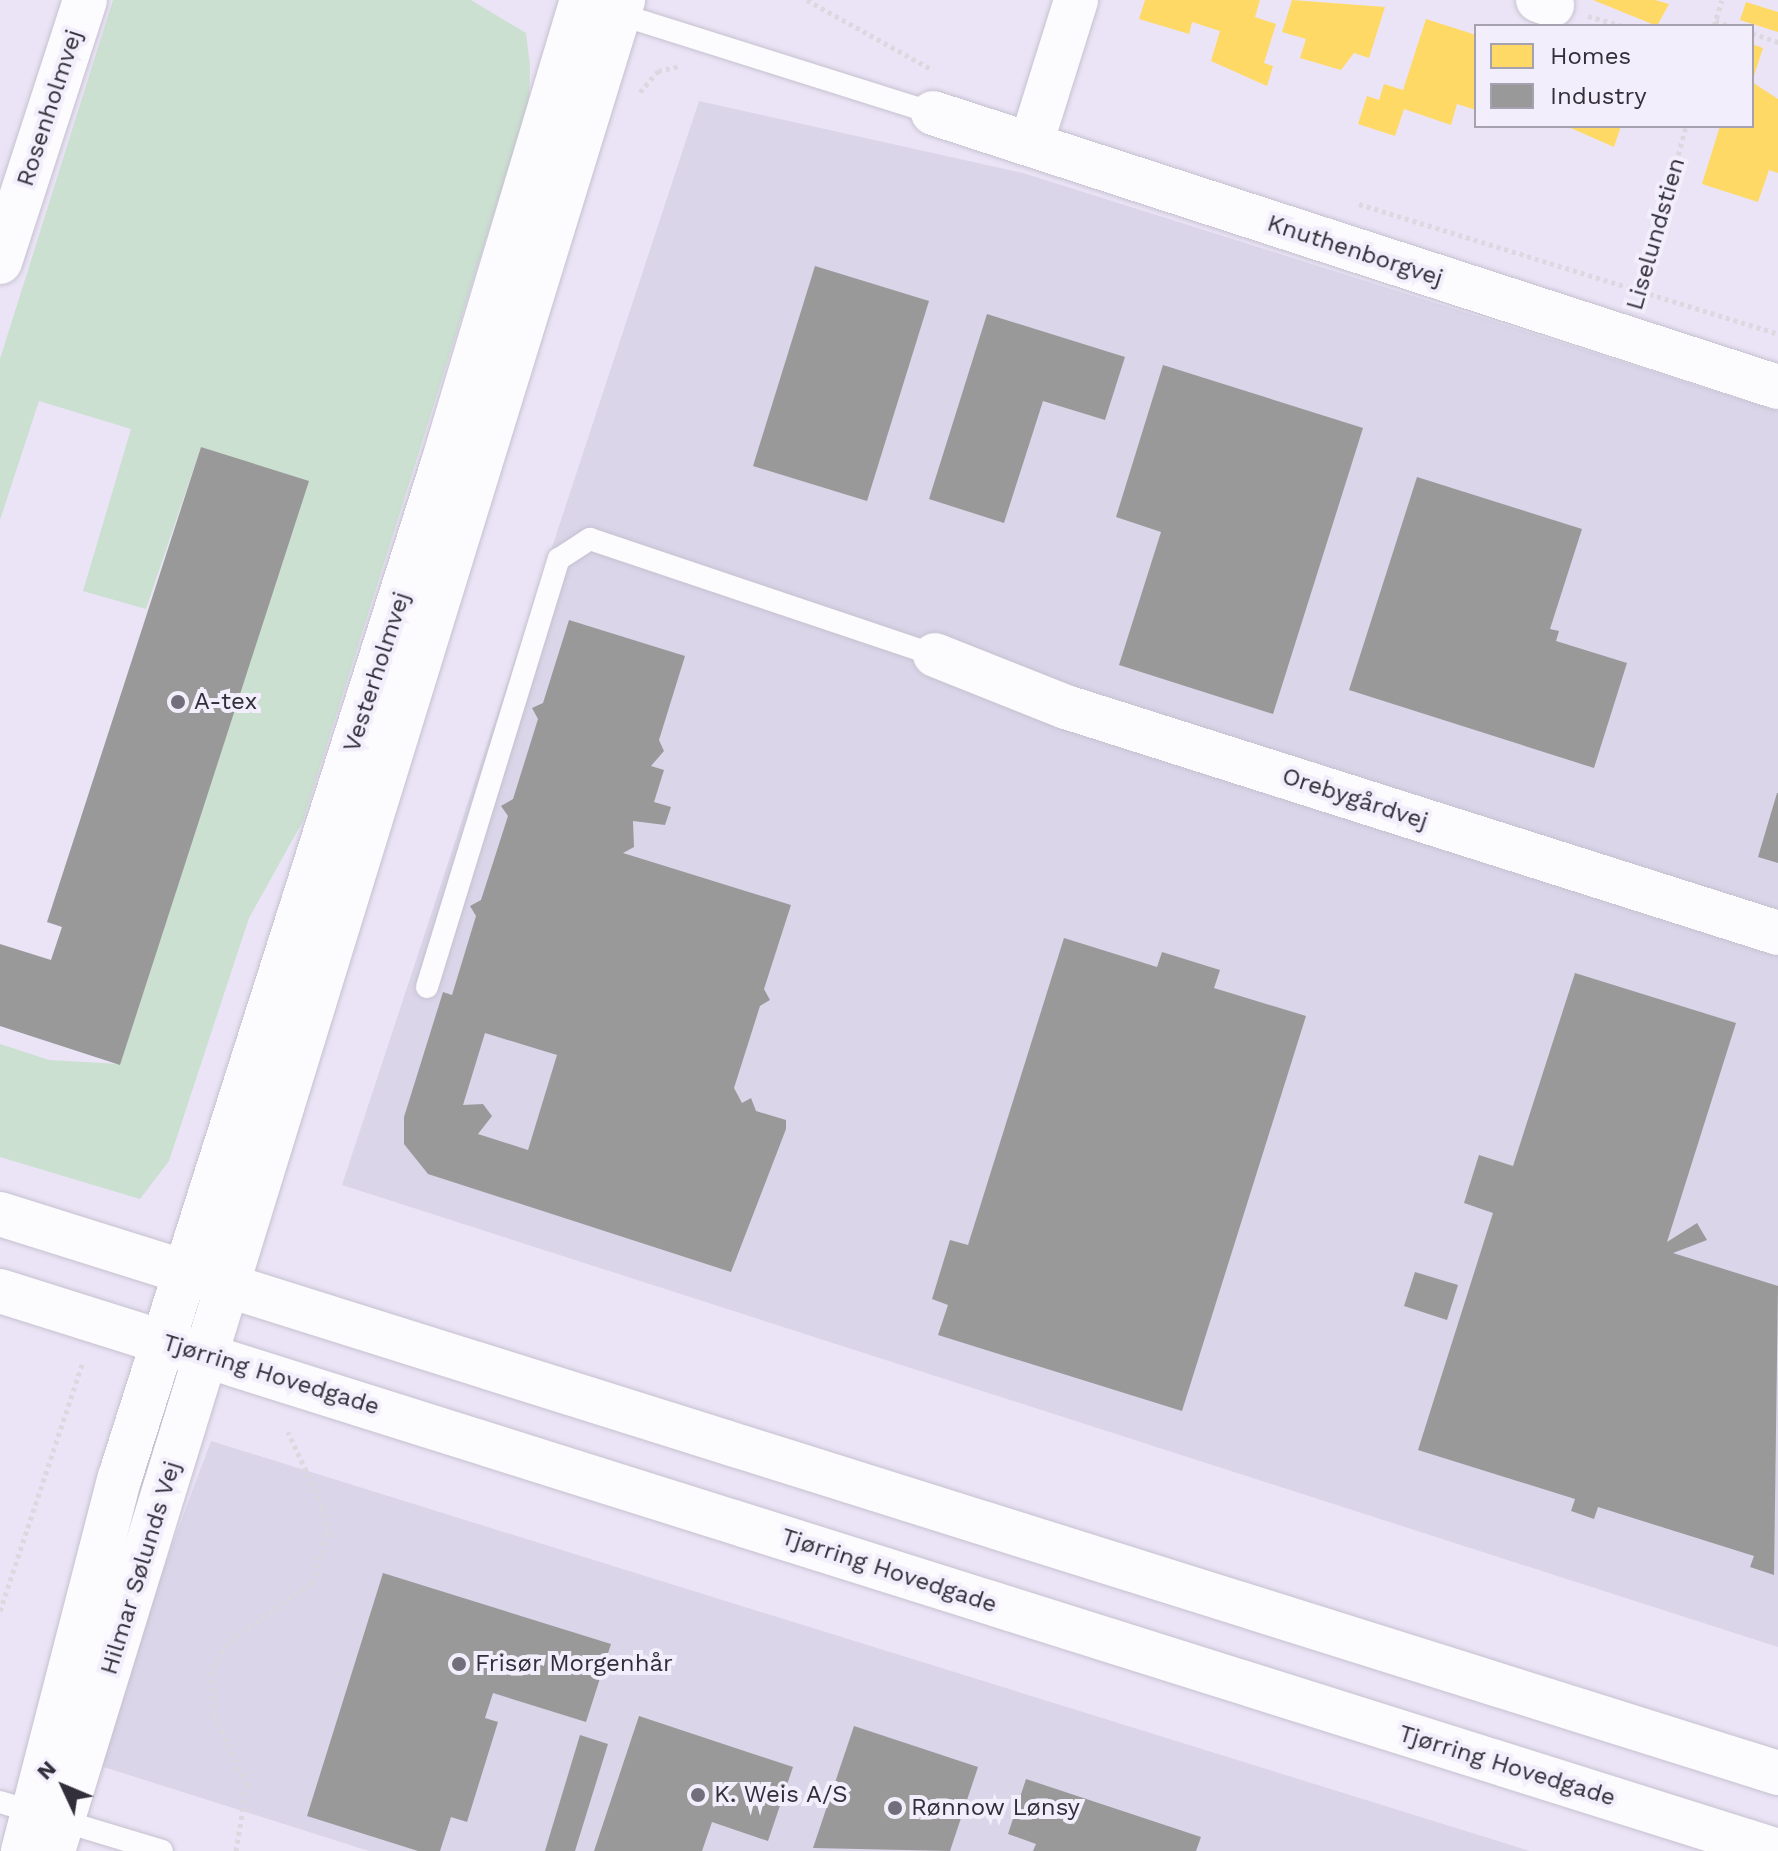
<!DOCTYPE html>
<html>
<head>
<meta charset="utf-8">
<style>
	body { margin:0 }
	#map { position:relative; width:1778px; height:1851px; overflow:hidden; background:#eae4f6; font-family:"Work Sans",sans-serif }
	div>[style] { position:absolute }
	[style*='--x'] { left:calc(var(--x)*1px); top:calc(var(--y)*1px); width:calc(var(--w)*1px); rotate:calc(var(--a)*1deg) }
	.industrial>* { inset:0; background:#dad5e9 }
	.green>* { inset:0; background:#cbe0d1 }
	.homes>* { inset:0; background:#ffd966 }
	.industry>* { inset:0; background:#999 }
	.path>* { height:5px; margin-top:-2.5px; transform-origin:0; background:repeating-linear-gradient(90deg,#dbd9df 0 4px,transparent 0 8px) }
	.roads { filter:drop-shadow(0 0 2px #c6c1cf) drop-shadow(0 0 2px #c6c1cf) }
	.service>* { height:22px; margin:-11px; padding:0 11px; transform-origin:11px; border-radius:11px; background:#fcfbfe }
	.minor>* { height:44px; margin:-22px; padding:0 22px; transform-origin:22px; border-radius:22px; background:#fcfbfe }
	.tertiary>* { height:44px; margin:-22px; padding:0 22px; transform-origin:22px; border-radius:22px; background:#fcfbfe }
	.secondary>* { height:44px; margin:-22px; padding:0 22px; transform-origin:22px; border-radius:22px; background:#fcfbfe }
	.dots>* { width:22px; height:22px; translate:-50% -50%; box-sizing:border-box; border:4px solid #f2eefb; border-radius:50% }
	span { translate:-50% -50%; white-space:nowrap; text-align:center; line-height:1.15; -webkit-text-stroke:8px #f2eefb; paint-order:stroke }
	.street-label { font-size:24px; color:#322e3a }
	.poi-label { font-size:24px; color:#322e3a }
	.left { translate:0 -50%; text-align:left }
	.legend { position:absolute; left:1474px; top:24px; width:280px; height:104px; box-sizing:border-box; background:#f2eefb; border:2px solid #a5a1ae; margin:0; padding:10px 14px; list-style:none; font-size:24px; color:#322e3a }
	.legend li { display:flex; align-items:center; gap:16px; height:40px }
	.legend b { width:40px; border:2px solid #a5a1ae }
	.north { position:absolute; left:24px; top:1747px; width:80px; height:80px; -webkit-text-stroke:6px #f2eefb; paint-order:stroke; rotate:314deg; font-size:22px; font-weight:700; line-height:32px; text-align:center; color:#322e3a }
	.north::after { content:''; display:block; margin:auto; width:28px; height:36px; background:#322e3a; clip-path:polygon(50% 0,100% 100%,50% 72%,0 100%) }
</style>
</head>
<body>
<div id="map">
	<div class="industrial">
		<div style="clip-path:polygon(699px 101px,1023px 173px,1778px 411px,1778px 1647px,342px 1185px)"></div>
		<div style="clip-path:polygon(211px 1441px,1530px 1851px,369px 1851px,91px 1763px)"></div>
	</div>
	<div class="green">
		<div style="clip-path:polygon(113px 0,471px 0,526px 33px,530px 65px,529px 102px,303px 821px,249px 918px,169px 1161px,140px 1199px,0 1157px,0 1044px,49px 1060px,120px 1064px,308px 482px,201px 447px,146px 609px,83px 591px,131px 429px,39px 401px,0 520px,0 359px)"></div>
	</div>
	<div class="homes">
		<div style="clip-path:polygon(1145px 0,1260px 0,1255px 17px,1276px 24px,1264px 63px,1273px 66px,1267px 86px,1211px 61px,1220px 31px,1192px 22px,1189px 34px,1139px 19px)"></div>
		<div style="clip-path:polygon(1292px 0,1385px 7px,1369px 58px,1354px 53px,1341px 70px,1300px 58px,1306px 39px,1282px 32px)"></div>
		<div style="clip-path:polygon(1593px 0,1655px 0,1669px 4px,1657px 26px)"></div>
		<div style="clip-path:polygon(1746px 2px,1778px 12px,1778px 32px,1740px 20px)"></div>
		<div style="clip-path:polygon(1426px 19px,1476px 35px,1476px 110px,1457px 104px,1451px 125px,1404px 109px,1395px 136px,1358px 124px,1367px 96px,1379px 100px,1384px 84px,1403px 90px)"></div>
		<div style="clip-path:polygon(1752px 44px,1763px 48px,1753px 79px,1752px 79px)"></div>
		<div style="clip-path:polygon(1752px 82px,1778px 99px,1778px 173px,1769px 170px,1758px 202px,1702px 184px,1720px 126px,1752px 126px)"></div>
		<div style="clip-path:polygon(1566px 126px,1621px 126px,1614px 147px)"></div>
	</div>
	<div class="industry">
		<div style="clip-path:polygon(815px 266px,929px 301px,867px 501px,753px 466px)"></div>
		<div style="clip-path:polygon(987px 314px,1125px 357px,1105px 420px,1043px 401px,1004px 523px,929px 499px)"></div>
		<div style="clip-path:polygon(1163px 365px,1363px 428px,1273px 714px,1119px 665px,1161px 532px,1116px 517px)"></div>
		<div style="clip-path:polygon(201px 447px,309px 481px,120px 1065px,0 1026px,0 944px,51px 960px,62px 927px,47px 922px)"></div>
		<div style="clip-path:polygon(1417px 477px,1582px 529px,1550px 629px,1559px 631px,1556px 641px,1627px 663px,1594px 768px,1349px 690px)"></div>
		<div style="clip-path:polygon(evenodd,569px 620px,685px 656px,659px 740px,664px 751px,651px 766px,664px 770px,654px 802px,671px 807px,665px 825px,633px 821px,634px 847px,623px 853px,791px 905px,764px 989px,770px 1000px,760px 1006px,734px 1088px,742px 1103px,751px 1098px,756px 1111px,786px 1120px,786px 1129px,731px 1272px,428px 1174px,404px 1144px,404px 1117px,443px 992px,452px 995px,476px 916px,470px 906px,481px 900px,508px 816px,501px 806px,513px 799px,538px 719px,532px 708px,543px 703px,569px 620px,485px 1033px,557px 1055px,528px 1150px,478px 1134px,492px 1116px,483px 1104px,463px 1105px,485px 1033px)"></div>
		<div style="clip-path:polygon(1777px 793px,1778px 793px,1778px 863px,1758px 857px)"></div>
		<div style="clip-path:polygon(1064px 938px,1157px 967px,1162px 952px,1220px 970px,1214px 988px,1306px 1016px,1182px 1411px,938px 1335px,948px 1305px,932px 1299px,950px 1240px,968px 1245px)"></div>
		<div style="clip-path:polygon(1575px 973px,1736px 1023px,1667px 1242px,1697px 1223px,1707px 1240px,1673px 1253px,1778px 1286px,1774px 1575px,1750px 1567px,1754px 1556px,1598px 1507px,1594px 1519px,1571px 1511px,1575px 1499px,1418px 1450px,1493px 1213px,1464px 1203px,1479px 1155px,1513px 1166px)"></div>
		<div style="clip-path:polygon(1415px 1272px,1458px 1285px,1447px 1320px,1404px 1306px)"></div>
		<div style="clip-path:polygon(383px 1573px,611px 1644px,586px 1722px,493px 1693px,485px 1718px,498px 1722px,467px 1822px,451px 1817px,440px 1851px,418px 1851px,307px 1816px)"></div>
		<div style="clip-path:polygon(639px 1716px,793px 1767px,768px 1841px,712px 1822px,702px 1851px,594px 1851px)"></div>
		<div style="clip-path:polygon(854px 1726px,978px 1767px,950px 1851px,813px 1848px)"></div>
		<div style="clip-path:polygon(580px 1735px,608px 1744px,575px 1851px,545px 1851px)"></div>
		<div style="clip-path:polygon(1026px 1779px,1201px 1837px,1196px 1851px,1033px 1851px,1036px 1844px,1008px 1834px)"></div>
	</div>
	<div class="path">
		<div style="--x:807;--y:0;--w:144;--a:29.1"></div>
		<div style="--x:1588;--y:16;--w:35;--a:16"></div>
		<div style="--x:1715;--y:21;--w:15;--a:20"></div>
		<div style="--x:1714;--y:26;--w:27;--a:-73"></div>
		<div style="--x:1752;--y:33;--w:28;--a:19"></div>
		<div style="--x:640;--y:92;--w:28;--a:-49"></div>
		<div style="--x:658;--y:71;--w:23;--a:-13"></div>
		<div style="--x:1359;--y:204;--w:439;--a:17.2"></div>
		<div style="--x:1641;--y:294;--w:174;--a:-75"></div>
		<div style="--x:0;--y:1611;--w:263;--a:-71.6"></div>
		<div style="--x:236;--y:1851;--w:68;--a:-80.7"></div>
		<div style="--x:247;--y:1784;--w:76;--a:-115.6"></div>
		<div style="--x:214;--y:1715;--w:48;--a:-91.2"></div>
		<div style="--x:213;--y:1667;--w:31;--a:-58"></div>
		<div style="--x:229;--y:1641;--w:101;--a:-34.9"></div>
		<div style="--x:312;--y:1583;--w:51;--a:-73"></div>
		<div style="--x:327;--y:1534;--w:27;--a:-98"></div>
		<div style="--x:323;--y:1507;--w:83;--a:-115"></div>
	</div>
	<div class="roads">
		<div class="service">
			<div style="--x:619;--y:14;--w:329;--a:17.5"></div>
			<div style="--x:427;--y:987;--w:448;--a:-72.9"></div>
			<div style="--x:559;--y:559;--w:37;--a:-33"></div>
			<div style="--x:590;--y:539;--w:364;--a:18.6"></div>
			<div style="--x:0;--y:1802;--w:169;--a:16.8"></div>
		</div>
		<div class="minor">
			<div style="--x:1538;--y:0;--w:15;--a:20"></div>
			<div style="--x:933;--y:113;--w:888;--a:17.97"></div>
			<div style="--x:1031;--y:144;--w:151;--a:-72.6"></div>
			<div style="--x:0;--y:262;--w:275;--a:-72"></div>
			<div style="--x:935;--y:655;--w:141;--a:21.7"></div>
			<div style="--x:1066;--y:707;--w:747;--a:17.61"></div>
		</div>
		<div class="tertiary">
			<div style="--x:23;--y:1851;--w:386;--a:-75.5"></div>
			<div style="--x:120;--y:1477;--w:1064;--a:-72.33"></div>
			<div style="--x:443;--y:463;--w:483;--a:-73.3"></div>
			<div style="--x:53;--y:1851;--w:1937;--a:-72.88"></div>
		</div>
		<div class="secondary">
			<div style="--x:0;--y:1214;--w:1864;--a:17.45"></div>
			<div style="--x:0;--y:1291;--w:1864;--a:17.48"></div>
		</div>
	</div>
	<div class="dots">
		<div style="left:178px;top:702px;background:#726e7c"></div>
		<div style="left:459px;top:1664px;background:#726e7c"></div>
		<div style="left:698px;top:1795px;background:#726e7c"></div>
		<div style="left:895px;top:1808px;background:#726e7c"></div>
	</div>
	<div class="street-label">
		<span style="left:50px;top:108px;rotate:-72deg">Rosenholmvej</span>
		<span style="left:1656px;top:234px;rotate:-74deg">Liselundstien</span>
		<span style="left:1355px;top:251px;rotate:18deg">Knuthenborgvej</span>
		<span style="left:377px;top:672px;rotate:-72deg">Vesterholmvej</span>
		<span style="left:1355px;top:799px;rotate:18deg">Orebygårdvej</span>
		<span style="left:271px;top:1375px;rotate:17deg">Tjørring Hovedgade</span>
		<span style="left:141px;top:1568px;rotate:-73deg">Hilmar Sølunds Vej</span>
		<span style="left:889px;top:1571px;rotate:18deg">Tjørring Hovedgade</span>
		<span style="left:1507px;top:1766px;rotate:17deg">Tjørring Hovedgade</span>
	</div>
	<div class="poi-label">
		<span class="left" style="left:194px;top:702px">A-tex</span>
		<span class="left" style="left:475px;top:1664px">Frisør Morgenhår</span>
		<span class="left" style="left:714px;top:1795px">K. Weis A/S</span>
		<span class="left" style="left:911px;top:1808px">Rønnow Lønsy</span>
	</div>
	<ul class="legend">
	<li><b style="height:22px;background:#ffd966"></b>Homes</li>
	<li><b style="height:22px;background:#999"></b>Industry</li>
	</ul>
	<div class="north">N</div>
</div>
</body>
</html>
